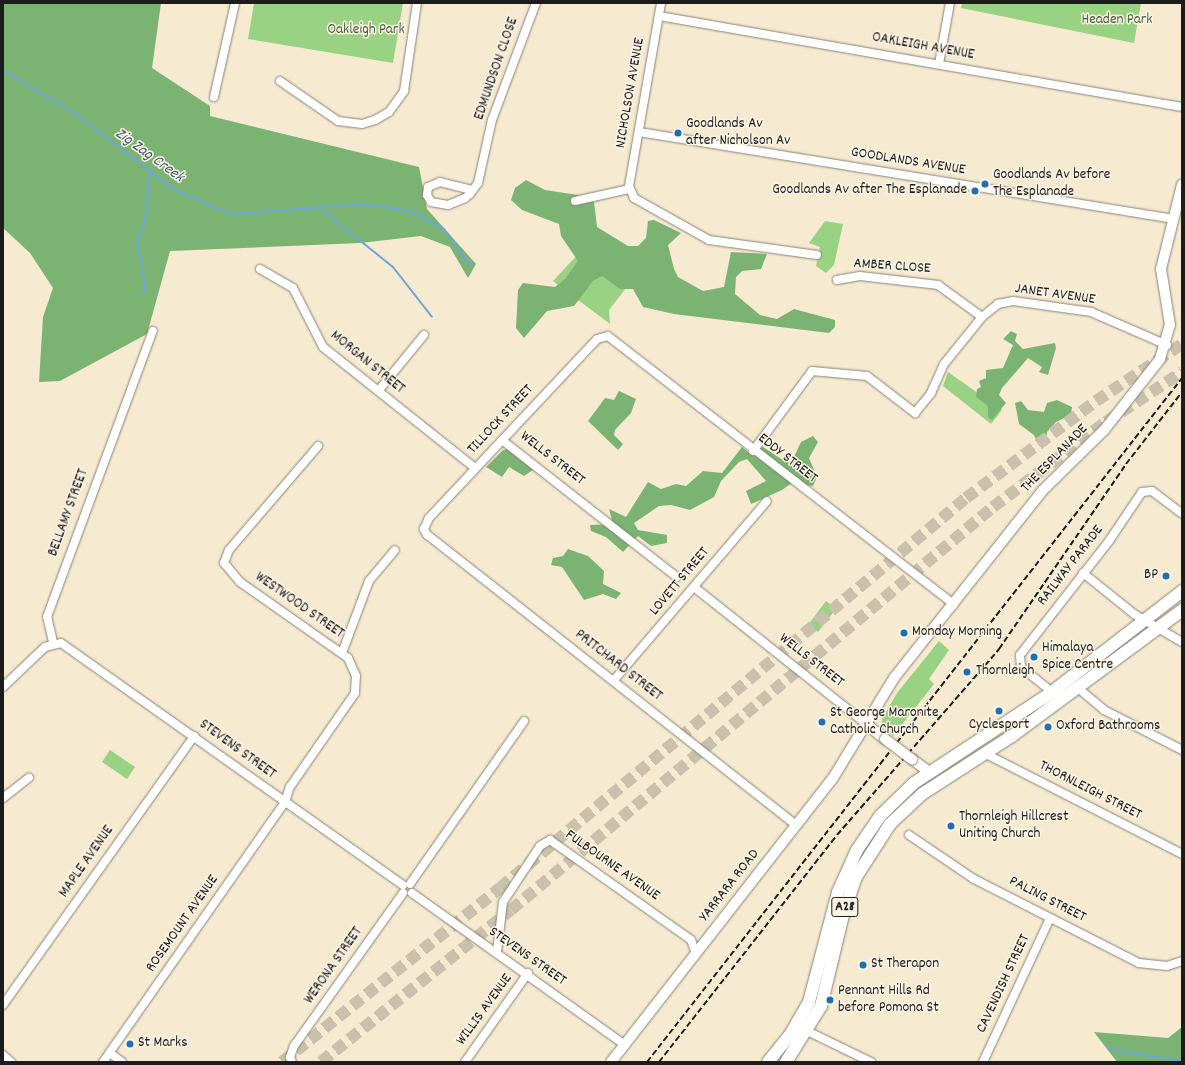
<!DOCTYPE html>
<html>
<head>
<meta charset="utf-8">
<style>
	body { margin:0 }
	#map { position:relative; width:1185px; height:1065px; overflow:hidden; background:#f6ead1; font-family:Dekko,sans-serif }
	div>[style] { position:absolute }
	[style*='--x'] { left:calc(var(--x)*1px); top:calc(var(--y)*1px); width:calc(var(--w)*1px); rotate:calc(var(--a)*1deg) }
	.green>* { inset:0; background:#9ad284 }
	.forest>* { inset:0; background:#7bb472 }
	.stream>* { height:2px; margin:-1px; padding:0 1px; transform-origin:1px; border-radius:1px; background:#6ba6dc }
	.highway-tunnel>* { height:12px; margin-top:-6px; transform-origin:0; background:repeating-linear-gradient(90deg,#cac1ad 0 12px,transparent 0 18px) }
	.roads { filter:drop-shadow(0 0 1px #898376) drop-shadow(0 0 1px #898376) }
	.minor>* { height:8px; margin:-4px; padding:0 4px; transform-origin:4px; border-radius:4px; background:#fff }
	.major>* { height:10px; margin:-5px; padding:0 5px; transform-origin:5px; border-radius:5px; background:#fff }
	.highway>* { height:12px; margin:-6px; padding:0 6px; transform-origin:6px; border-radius:6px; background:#fff }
	.rail>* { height:2px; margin-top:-1px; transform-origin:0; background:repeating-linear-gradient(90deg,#1c1c1c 0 6px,transparent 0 9px) }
	.bridges { filter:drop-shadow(0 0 1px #898376) drop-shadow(0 0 1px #898376) }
	.major-bridge>* { height:10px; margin:-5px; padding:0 5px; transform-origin:5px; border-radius:5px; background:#fff }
	.dots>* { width:11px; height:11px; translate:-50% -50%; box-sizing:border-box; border:2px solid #fcf5e5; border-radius:50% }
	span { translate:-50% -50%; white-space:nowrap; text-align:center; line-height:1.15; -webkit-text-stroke:3px #fcf5e5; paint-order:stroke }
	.shield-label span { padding:1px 3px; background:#fcf5e5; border:1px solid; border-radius:3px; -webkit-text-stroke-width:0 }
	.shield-label { font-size:14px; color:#1c1c1c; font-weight:700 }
	.park-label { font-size:15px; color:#485c40 }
	.street-label { font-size:15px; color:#1c1c1c }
	.poi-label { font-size:15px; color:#1c1c1c }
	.left { translate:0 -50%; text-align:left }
	.right { translate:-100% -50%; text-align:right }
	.water-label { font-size:16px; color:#405a72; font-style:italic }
	.frame { position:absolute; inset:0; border:4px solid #1c1c1c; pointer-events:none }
</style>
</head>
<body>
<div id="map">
	<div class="green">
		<div style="clip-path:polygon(254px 3px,403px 3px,393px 63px,248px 39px)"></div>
		<div style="clip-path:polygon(962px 3px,1141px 3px,1134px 43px,961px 8px)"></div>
		<div style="clip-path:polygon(825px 221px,843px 224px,834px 265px,826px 273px,816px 266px,820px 247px,809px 243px)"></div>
		<div style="clip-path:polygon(582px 250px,626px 288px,609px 310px,610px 324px,553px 281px)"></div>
		<div style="clip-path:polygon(948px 372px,1002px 410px,991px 424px,943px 386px)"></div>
		<div style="clip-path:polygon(826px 601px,836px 609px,818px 632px,808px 625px)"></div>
		<div style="clip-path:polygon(939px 641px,949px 650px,929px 679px,934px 684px,893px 736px,882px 728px,882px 719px,897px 693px)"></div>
		<div style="clip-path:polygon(110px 750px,135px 767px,127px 779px,102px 762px)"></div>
	</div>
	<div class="forest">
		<div style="clip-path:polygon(3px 3px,161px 3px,152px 68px,210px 106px,210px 116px,419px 167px,427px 209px,476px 264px,468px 278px,450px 247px,421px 236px,360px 243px,170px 251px,147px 334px,60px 381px,39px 382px,43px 317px,53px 288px,30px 253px,3px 228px)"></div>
		<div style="clip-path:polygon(526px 180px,545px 190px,578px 195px,594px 202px,597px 227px,628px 246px,638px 246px,646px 238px,648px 221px,654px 220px,681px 233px,668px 245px,674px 269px,678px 277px,703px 291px,724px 287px,731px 252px,767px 254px,761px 269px,742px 271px,736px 277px,735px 294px,760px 315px,777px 319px,794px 309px,835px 320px,835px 327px,829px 333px,674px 314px,643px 307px,633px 289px,620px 289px,602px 276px,593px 281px,574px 306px,547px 311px,524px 338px,516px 328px,518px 290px,523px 283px,555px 287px,565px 279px,578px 261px,561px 236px,559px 224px,522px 210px,511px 200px,515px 188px)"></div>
		<div style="clip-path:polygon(1011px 331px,1017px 334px,1015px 341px,1023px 349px,1055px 343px,1056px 348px,1048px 375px,1039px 372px,1042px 367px,1028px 358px,1002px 388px,999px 395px,1006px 403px,992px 420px,988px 417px,988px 406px,976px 397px,977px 389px,981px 387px,979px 381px,986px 378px,986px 370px,1003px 368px,1013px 345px,1003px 339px)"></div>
		<div style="clip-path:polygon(619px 391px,636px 399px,631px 413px,615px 430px,614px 435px,623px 444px,618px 450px,588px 421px,605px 398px,614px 400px)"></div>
		<div style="clip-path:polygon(1057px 400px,1072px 407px,1071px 415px,1056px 422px,1047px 432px,1046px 445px,1039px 446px,1034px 435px,1019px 424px,1015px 403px,1021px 401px,1028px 410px,1044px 412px,1047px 403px)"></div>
		<div style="clip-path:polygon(813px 436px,818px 442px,809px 458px,817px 477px,813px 486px,804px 485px,799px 478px,782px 490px,751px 504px,746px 491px,766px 481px,747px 459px,739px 462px,721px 481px,714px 497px,690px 510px,671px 505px,659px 506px,634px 523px,638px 530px,667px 535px,667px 543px,651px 546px,638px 536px,623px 552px,606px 537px,591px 531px,590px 525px,613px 524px,609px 509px,626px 517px,648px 482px,661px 489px,676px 484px,686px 486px,703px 471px,722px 473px,742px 447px,749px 453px,763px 447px,786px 462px,792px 461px,801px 442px)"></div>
		<div style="clip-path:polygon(509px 449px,530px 465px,533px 470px,524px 476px,509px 467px,502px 477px,486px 467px,503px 450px)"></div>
		<div style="clip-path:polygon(568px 549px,588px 556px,604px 571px,603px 584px,621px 593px,616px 599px,603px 594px,584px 600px,562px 567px,551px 565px,553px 558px,563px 556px)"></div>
		<div style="clip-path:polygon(1182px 1027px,1182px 1062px,1117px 1062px,1094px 1032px,1168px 1038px)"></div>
	</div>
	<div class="stream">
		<div style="--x:3;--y:70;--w:85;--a:31.1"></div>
		<div style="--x:76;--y:114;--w:123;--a:37.7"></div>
		<div style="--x:173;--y:189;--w:62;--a:23.7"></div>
		<div style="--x:230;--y:214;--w:134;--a:-4.3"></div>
		<div style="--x:364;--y:204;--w:47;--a:8.7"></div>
		<div style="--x:410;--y:211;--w:38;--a:28"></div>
		<div style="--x:444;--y:229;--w:45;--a:54.9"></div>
		<div style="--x:322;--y:210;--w:91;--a:38.8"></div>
		<div style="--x:393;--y:267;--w:63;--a:52"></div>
		<div style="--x:143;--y:294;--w:9;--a:-77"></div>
		<div style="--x:145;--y:285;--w:44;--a:-100.5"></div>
		<div style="--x:137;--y:242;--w:22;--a:-69"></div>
		<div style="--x:145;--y:221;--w:50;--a:-84.3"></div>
		<div style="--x:1108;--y:1049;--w:75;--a:9.2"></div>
	</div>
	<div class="highway-tunnel">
		<div style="--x:282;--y:1062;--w:279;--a:-38.6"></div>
		<div style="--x:500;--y:888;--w:608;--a:-39.93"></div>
		<div style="--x:966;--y:498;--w:162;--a:-36.7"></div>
		<div style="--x:1096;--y:401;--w:103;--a:-33.5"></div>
		<div style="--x:321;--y:1062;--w:243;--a:-38.7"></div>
		<div style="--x:511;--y:910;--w:628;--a:-39.9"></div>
		<div style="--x:993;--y:507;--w:141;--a:-37"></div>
		<div style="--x:1106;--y:422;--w:91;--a:-33.3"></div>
	</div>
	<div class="roads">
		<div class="minor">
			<div style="--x:661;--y:3;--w:186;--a:99.9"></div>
			<div style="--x:629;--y:186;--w:13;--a:67"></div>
			<div style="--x:634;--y:198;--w:86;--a:29.2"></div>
			<div style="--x:709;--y:240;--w:109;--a:7.9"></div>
			<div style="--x:659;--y:16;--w:531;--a:9.87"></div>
			<div style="--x:939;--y:64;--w:62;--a:-79.8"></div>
			<div style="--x:280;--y:81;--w:70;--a:34.6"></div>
			<div style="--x:338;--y:121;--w:24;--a:7"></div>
			<div style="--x:362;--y:124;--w:14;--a:-17"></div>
			<div style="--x:375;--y:120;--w:16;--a:-30"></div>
			<div style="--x:389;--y:112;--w:26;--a:-54"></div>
			<div style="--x:404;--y:91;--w:89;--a:-81.6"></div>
			<div style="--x:214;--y:97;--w:96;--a:-77.4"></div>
			<div style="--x:639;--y:132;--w:542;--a:9.24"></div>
			<div style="--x:472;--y:190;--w:33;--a:-166"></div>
			<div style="--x:440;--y:182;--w:13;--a:157"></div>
			<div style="--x:428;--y:187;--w:8;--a:97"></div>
			<div style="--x:427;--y:195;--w:8;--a:60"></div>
			<div style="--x:431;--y:202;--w:17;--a:10"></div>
			<div style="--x:448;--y:205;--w:18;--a:-22"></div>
			<div style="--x:465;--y:198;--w:6;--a:-39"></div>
			<div style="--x:470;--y:194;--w:14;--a:-54"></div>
			<div style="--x:478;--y:183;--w:65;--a:-77.5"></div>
			<div style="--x:492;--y:120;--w:125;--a:-69.4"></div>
			<div style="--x:575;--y:201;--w:55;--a:-12.5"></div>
			<div style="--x:260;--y:269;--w:38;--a:30"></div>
			<div style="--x:293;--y:288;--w:66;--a:63"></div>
			<div style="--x:323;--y:347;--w:194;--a:38.5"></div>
			<div style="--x:837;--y:280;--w:23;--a:-10"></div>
			<div style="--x:860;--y:276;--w:79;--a:6.6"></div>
			<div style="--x:938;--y:285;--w:54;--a:36"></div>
			<div style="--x:379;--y:390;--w:71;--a:-50.7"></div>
			<div style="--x:502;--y:440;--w:222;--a:38.1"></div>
			<div style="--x:753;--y:451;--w:99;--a:-53.6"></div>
			<div style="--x:812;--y:371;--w:55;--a:5.2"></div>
			<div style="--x:867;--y:376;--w:61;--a:37.6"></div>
			<div style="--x:915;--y:413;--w:26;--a:-51"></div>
			<div style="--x:931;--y:393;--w:32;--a:-66"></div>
			<div style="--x:944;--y:364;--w:60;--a:-51"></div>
			<div style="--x:982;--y:317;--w:21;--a:-39"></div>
			<div style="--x:998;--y:304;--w:15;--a:-11"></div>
			<div style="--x:1013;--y:301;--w:79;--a:8"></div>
			<div style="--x:1091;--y:312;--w:83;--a:23.5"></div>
			<div style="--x:1083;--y:573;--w:65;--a:38.8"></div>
			<div style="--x:1134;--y:614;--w:56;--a:30.3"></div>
			<div style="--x:694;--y:587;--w:218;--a:38.5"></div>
			<div style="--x:53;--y:642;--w:26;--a:-103"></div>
			<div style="--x:47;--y:617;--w:305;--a:-69.7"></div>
			<div style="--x:342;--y:653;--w:77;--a:-69.4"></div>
			<div style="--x:369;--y:581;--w:40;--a:-50"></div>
			<div style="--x:614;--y:680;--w:235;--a:-49.5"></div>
			<div style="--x:3;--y:687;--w:58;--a:-43.6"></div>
			<div style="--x:45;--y:647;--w:16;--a:-14"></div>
			<div style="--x:61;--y:643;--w:419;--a:35.3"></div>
			<div style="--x:1078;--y:688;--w:34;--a:40"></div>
			<div style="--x:1104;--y:710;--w:88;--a:27.1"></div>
			<div style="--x:1052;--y:692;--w:40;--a:-141"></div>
			<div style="--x:1021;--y:667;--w:12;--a:-95"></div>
			<div style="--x:1020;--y:655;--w:145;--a:-52"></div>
			<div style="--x:1109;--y:541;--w:59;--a:-56"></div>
			<div style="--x:1142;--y:492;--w:10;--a:-6"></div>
			<div style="--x:1152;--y:491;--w:38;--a:37"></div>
			<div style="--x:986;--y:754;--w:220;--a:27"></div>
			<div style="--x:3;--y:798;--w:33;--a:-38"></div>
			<div style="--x:796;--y:825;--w:469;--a:-141.8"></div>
			<div style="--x:427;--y:535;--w:7;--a:-117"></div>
			<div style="--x:424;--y:529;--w:12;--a:-66"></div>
			<div style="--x:429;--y:518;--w:245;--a:-46.8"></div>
			<div style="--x:597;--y:339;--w:11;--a:-15"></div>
			<div style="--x:608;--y:336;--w:438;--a:37.8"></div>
			<div style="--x:909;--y:835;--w:78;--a:34.1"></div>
			<div style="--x:974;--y:879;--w:185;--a:27"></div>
			<div style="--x:1139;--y:963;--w:28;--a:6"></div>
			<div style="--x:1167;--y:966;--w:16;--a:-18"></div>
			<div style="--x:410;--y:884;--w:199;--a:-55"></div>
			<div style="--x:412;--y:893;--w:262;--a:35.5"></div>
			<div style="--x:497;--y:952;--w:50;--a:-83.2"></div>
			<div style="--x:503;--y:902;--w:67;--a:-56.5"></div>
			<div style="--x:540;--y:846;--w:12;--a:-31"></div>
			<div style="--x:550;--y:840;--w:173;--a:35.3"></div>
			<div style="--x:691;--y:940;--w:15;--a:70"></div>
			<div style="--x:3;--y:1005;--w:330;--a:-54.6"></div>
			<div style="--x:801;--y:1028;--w:78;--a:25.9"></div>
			<div style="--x:110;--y:1053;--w:15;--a:37"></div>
			<div style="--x:3;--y:1055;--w:11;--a:41"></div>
			<div style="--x:103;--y:1062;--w:317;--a:-55"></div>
			<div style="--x:285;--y:802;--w:16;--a:-72"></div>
			<div style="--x:290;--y:787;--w:114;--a:-55.3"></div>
			<div style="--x:355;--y:693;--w:17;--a:-87"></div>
			<div style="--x:356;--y:676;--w:20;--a:-114"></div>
			<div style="--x:348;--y:658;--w:132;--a:-144.9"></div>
			<div style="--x:240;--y:582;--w:25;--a:-130"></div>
			<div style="--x:224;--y:563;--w:14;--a:-69"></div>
			<div style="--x:229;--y:550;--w:137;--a:-49.4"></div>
			<div style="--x:292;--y:1062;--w:5;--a:-112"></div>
			<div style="--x:290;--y:1057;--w:12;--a:-70"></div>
			<div style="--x:294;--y:1046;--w:188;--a:-54.5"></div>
			<div style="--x:465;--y:1062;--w:109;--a:-54.7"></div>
			<div style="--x:983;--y:1062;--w:159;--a:-65"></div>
		</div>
		<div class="major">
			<div style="--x:865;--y:723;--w:26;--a:39"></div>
			<div style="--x:912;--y:759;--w:21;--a:37"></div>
			<div style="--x:611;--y:1062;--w:360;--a:-52"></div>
			<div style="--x:833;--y:778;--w:117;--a:-58.6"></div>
			<div style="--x:894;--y:678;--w:238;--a:-51.6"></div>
			<div style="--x:1042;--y:491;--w:88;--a:-44.5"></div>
			<div style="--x:1105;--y:429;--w:89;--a:-51.8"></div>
			<div style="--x:1160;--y:359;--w:35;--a:-74"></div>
			<div style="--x:1170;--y:325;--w:57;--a:-99.1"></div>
			<div style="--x:1161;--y:269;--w:87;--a:-76"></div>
		</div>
		<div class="highway">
			<div style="--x:768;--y:1062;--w:35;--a:-51"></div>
			<div style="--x:790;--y:1035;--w:38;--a:-60"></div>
			<div style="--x:809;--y:1002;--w:114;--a:-75.2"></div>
			<div style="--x:838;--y:892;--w:46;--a:-65.7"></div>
			<div style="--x:857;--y:850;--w:41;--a:-55.9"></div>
			<div style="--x:880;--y:816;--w:47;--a:-44.1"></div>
			<div style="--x:914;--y:783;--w:165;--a:-33.4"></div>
			<div style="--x:1052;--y:692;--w:165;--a:-37.8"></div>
			<div style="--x:786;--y:1062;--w:66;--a:-58"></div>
			<div style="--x:821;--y:1006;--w:94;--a:-76.4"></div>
			<div style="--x:843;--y:915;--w:40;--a:-71.1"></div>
			<div style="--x:856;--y:877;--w:63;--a:-57.3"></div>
			<div style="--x:890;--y:824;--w:44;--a:-43.2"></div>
			<div style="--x:922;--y:794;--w:107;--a:-32.8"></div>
			<div style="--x:1012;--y:736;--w:212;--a:-36.5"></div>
		</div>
	</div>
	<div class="rail">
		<div style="--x:647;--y:1062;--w:868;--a:-51.97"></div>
		<div style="--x:659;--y:1062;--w:288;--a:-51.9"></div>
		<div style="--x:837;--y:835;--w:247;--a:-48.9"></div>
		<div style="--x:999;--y:649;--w:224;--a:-55.5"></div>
		<div style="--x:1126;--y:464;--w:91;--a:-52.1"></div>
	</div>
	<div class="bridges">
		<div class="major-bridge">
			<div style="--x:885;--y:739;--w:34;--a:37"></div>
		</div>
	</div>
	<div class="dots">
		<div style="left:678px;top:133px;background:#1f6fb2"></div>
		<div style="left:985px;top:184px;background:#1f6fb2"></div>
		<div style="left:975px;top:191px;background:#1f6fb2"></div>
		<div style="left:1166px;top:576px;background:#1f6fb2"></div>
		<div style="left:904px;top:633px;background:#1f6fb2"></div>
		<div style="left:1034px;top:657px;background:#1f6fb2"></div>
		<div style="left:967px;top:672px;background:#1f6fb2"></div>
		<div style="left:999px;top:711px;background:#1f6fb2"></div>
		<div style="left:822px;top:722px;background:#1f6fb2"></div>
		<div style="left:1048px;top:727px;background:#1f6fb2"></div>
		<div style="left:951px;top:826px;background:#1f6fb2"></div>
		<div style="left:863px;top:965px;background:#1f6fb2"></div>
		<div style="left:830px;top:1000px;background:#1f6fb2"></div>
		<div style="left:130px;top:1044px;background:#1f6fb2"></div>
	</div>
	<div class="shield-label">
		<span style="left:845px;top:907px">A28</span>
	</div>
	<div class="park-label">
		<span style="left:1117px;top:21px">Headen Park</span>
		<span style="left:366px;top:31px">Oakleigh Park</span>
	</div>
	<div class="street-label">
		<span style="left:923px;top:47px;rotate:10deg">OAKLEIGH AVENUE</span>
		<span style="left:497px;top:69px;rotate:-71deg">EDMUNDSON CLOSE</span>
		<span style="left:631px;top:93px;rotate:-80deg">NICHOLSON AVENUE</span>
		<span style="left:908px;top:162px;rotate:9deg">GOODLANDS AVENUE</span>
		<span style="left:892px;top:267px;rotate:4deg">AMBER CLOSE</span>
		<span style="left:1055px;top:295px;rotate:8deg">JANET AVENUE</span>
		<span style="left:367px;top:363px;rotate:39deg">MORGAN STREET</span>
		<span style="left:501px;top:420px;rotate:-47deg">TILLOCK STREET</span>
		<span style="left:552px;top:459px;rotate:38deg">WELLS STREET</span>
		<span style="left:787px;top:459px;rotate:38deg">EDDY STREET</span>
		<span style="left:1055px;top:459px;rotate:-46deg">THE ESPLANADE</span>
		<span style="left:69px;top:513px;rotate:-70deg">BELLAMY STREET</span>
		<span style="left:1071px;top:566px;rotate:-52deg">RAILWAY PARADE</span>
		<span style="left:680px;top:582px;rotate:-50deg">LOVETT STREET</span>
		<span style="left:299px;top:606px;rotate:35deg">WESTWOOD STREET</span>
		<span style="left:811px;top:661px;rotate:38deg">WELLS STREET</span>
		<span style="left:618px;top:666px;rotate:38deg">PRITCHARD STREET</span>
		<span style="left:237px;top:750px;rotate:36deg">STEVENS STREET</span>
		<span style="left:1090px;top:791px;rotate:27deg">THORNLEIGH STREET</span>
		<span style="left:87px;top:862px;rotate:-55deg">MAPLE AVENUE</span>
		<span style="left:612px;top:866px;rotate:35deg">FULBOURNE AVENUE</span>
		<span style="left:730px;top:886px;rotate:-52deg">YARRARA ROAD</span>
		<span style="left:1047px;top:900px;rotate:27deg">PALING STREET</span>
		<span style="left:183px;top:924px;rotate:-55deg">ROSEMOUNT AVENUE</span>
		<span style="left:527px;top:957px;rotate:35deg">STEVENS STREET</span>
		<span style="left:334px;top:966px;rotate:-55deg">WERONA STREET</span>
		<span style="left:1004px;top:984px;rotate:-65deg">CAVENDISH STREET</span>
		<span style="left:485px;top:1010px;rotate:-54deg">WILLIS AVENUE</span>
	</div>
	<div class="poi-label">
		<span class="left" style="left:686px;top:133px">Goodlands Av<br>after Nicholson Av</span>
		<span class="left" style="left:993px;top:184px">Goodlands Av before<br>The Esplanade</span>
		<span class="right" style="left:967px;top:191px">Goodlands Av after The Esplanade</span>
		<span class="right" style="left:1158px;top:576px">BP</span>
		<span class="left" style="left:912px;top:633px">Monday Morning</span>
		<span class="left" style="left:1042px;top:657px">Himalaya<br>Spice Centre</span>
		<span class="left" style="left:976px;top:672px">Thornleigh</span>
		<span class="left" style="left:830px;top:722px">St George Maronite<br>Catholic Church</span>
		<span style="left:999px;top:726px">Cyclesport</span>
		<span class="left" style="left:1056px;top:727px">Oxford Bathrooms</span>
		<span class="left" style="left:959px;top:826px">Thornleigh Hillcrest<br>Uniting Church</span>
		<span class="left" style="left:871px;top:965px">St Therapon</span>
		<span class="left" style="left:838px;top:1000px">Pennant Hills Rd<br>before Pomona St</span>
		<span class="left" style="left:138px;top:1044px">St Marks</span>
	</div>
	<div class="water-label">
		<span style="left:149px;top:156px;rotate:36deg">Zig Zag Creek</span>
	</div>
	<div class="frame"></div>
</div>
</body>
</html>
